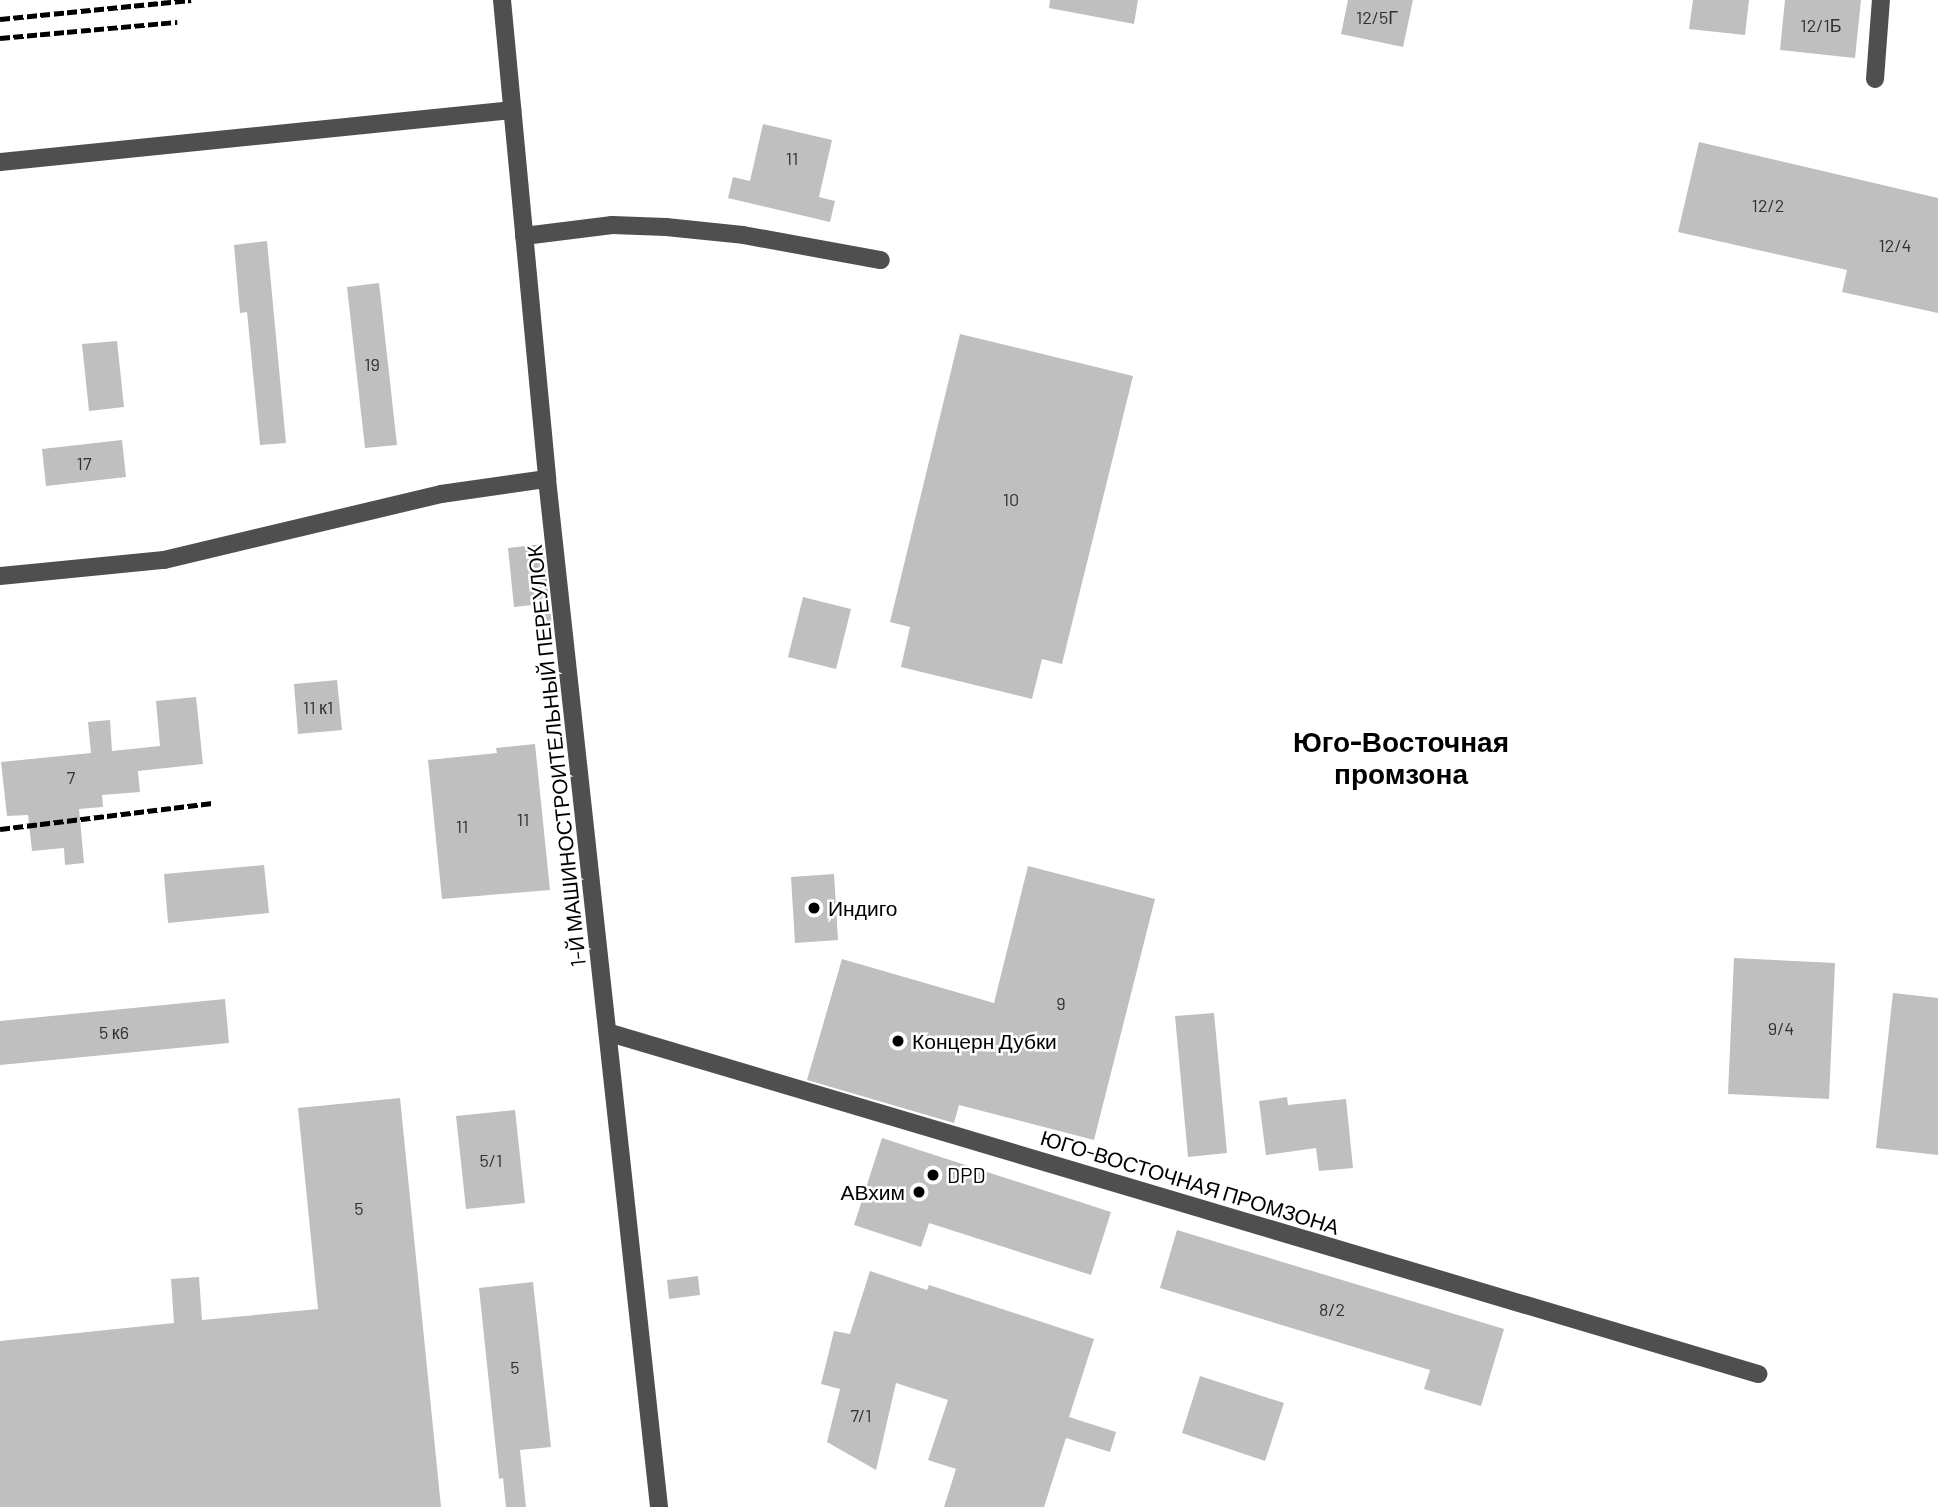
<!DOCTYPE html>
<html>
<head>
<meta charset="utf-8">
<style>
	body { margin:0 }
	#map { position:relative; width:1938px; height:1507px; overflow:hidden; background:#fff; font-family:Barlow,sans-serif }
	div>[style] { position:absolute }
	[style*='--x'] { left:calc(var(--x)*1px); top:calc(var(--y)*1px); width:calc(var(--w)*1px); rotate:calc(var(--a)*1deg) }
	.building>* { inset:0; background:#bfbfbf }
	.minor>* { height:18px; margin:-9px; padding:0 9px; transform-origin:9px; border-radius:9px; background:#4f4f4f }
	.rail>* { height:5px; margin-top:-2.5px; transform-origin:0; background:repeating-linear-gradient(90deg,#000 0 10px,transparent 0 13.5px) }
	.dots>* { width:19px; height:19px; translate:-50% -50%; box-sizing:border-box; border:4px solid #fff; border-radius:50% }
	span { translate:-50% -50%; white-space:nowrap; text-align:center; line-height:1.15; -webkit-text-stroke:5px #fff; paint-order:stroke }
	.number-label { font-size:18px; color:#303030 }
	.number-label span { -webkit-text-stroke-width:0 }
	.street-label { font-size:21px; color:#000 }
	.poi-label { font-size:21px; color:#000 }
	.left { translate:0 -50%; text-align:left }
	.right { translate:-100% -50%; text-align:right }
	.district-label { font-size:28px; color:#000; font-weight:700 }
</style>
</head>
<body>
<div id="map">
	<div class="building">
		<div style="clip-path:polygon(1050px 0,1138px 0,1134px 24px,1049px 8px)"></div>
		<div style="clip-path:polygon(1348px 0,1413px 0,1403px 47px,1341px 34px)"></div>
		<div style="clip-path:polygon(1693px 0,1749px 0,1745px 35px,1689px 29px)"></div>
		<div style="clip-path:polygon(1785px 0,1861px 0,1855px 58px,1780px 50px)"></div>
		<div style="clip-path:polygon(763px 124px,832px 140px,819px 197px,835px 201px,830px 222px,728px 198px,733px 177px,750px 181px)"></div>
		<div style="clip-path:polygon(1699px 142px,1938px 198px,1938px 313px,1842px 292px,1847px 270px,1678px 232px)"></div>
		<div style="clip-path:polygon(267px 241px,286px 443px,260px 445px,247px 312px,240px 313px,234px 245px)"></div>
		<div style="clip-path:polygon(379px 283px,397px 445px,365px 448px,347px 287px)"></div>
		<div style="clip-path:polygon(960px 334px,1133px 376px,1062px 664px,1042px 659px,1032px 699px,901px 667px,910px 627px,890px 622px)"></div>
		<div style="clip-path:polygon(117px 341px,124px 407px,89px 411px,82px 344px)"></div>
		<div style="clip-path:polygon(122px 440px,126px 477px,46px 486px,42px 449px)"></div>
		<div style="clip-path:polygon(543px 544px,552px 625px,534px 627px,532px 605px,514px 607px,508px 548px)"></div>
		<div style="clip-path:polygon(803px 597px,851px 609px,836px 669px,788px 657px)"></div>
		<div style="clip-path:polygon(337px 680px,342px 730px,298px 734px,294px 684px)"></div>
		<div style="clip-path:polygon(196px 697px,203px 764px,138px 771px,140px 792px,102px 795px,103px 807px,79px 809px,84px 863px,65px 865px,64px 848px,32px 851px,28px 815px,7px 816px,1px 762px,91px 753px,88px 722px,110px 720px,112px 751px,160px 746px,156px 701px)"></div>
		<div style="clip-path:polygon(535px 744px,550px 890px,442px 899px,428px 760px,497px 753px,496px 748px)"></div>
		<div style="clip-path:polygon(264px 865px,269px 913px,168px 923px,164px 874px)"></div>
		<div style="clip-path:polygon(1028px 866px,1155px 899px,1094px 1140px,959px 1105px,954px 1123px,807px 1080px,842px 959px,994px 1003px)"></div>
		<div style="clip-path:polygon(834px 874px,838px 940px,795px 943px,791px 877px)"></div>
		<div style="clip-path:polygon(1734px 958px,1835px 963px,1829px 1099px,1728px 1094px)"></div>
		<div style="clip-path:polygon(1893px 993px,1938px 998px,1938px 1155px,1876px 1148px)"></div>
		<div style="clip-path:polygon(225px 999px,229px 1043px,0 1065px,0 1021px)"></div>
		<div style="clip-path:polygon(1214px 1013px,1227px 1153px,1188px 1157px,1175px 1016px)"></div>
		<div style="clip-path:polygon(1287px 1097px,1288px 1105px,1346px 1099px,1353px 1168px,1319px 1171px,1316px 1148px,1266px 1155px,1259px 1101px)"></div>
		<div style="clip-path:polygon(400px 1098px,441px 1507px,0 1507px,0 1341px,174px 1323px,171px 1279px,199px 1277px,202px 1320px,318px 1309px,298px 1108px)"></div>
		<div style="clip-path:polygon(515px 1110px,525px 1203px,466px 1209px,456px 1116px)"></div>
		<div style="clip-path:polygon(882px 1138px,1111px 1212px,1091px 1275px,929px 1223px,921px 1247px,854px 1225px)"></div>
		<div style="clip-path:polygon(1177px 1230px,1504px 1329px,1481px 1406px,1424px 1389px,1430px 1370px,1160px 1288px)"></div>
		<div style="clip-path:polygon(870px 1271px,927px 1290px,929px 1285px,1094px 1339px,1069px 1417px,1116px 1432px,1110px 1452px,1066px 1438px,1044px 1507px,944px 1507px,956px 1469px,928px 1460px,948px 1400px,896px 1383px,876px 1470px,827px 1442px,840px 1389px,821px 1384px,834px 1331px,850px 1334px)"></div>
		<div style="clip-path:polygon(698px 1276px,700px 1295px,669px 1299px,667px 1280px)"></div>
		<div style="clip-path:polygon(533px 1282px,551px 1447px,520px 1450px,526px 1507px,506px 1507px,503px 1478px,499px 1479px,479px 1288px)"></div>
		<div style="clip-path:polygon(1200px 1376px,1284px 1403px,1265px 1461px,1182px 1433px)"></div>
	</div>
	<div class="minor">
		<div style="--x:502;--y:0;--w:481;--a:84.6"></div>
		<div style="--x:547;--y:479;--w:1034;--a:83.78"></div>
		<div style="--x:1875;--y:79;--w:79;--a:-85.7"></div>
		<div style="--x:0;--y:162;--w:515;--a:-5.8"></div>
		<div style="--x:524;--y:236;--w:89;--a:-7.1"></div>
		<div style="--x:612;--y:225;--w:54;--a:2.1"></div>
		<div style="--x:666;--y:227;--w:77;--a:5.9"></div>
		<div style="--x:743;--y:235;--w:140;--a:10.3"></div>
		<div style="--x:0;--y:576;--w:165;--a:-5.6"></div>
		<div style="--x:164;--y:560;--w:285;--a:-13.4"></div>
		<div style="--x:441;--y:494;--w:107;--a:-8.1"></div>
		<div style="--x:610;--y:1033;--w:1198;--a:16.54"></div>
	</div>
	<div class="rail">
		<div style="--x:0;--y:19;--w:192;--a:-5.7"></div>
		<div style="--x:0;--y:38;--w:178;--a:-5.2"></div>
		<div style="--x:0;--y:829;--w:214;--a:-7"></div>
	</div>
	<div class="dots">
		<div style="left:814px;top:908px;background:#000"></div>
		<div style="left:898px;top:1041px;background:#000"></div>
		<div style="left:933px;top:1175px;background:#000"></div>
		<div style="left:919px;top:1192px;background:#000"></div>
	</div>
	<div class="number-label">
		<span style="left:1377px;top:17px">12/5Г</span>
		<span style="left:1821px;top:25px">12/1Б</span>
		<span style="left:792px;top:158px">11</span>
		<span style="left:1768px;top:205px">12/2</span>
		<span style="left:1895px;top:245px">12/4</span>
		<span style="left:372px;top:364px">19</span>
		<span style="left:84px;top:463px">17</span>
		<span style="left:1011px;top:499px">10</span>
		<span style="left:318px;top:707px">11 к1</span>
		<span style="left:71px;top:777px">7</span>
		<span style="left:523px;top:819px">11</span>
		<span style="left:462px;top:826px">11</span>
		<span style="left:1061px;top:1003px">9</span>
		<span style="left:1781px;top:1028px">9/4</span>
		<span style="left:114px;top:1032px">5 к6</span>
		<span style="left:491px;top:1160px">5/1</span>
		<span style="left:359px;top:1208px">5</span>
		<span style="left:1332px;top:1309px">8/2</span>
		<span style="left:515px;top:1367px">5</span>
		<span style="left:861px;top:1415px">7/1</span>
	</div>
	<div class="street-label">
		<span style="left:556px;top:756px;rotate:-96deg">1-Й МАШИНОСТРОИТЕЛЬНЫЙ ПЕРЕУЛОК</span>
		<span style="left:1190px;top:1182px;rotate:17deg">ЮГО-ВОСТОЧНАЯ ПРОМЗОНА</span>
	</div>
	<div class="poi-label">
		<span class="left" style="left:828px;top:908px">Индиго</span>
		<span class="left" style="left:912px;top:1041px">Концерн Дубки</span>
		<span class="left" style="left:947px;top:1175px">DPD</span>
		<span class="right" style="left:905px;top:1192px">АВхим</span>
	</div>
	<div class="district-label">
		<span style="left:1401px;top:757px">Юго-Восточная<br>промзона</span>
	</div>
</div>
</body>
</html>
